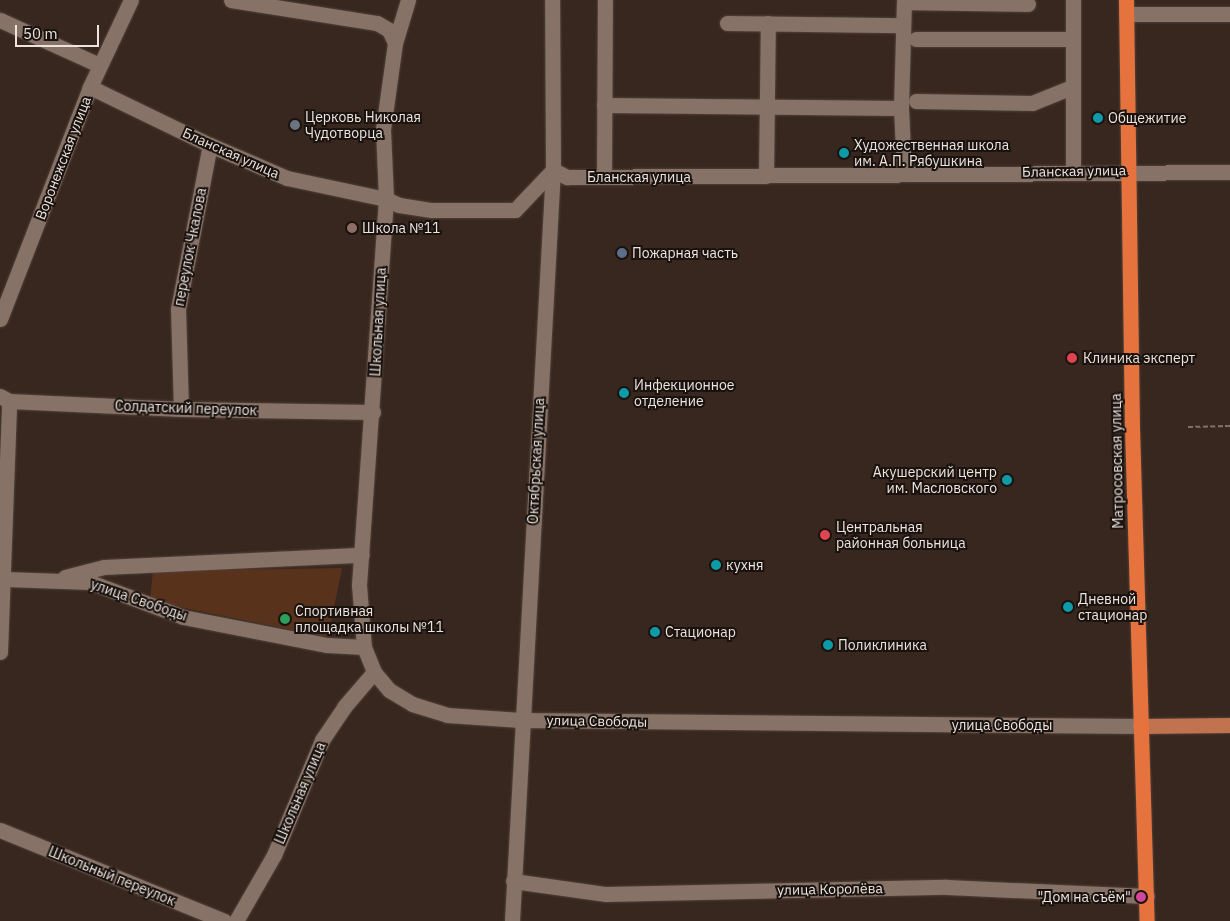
<!DOCTYPE html>
<html>
<head>
<meta charset="utf-8">
<style>
	body { margin:0 }
	#map { position:relative; width:1230px; height:921px; overflow:hidden; background:#38271e; font-family:"IBM Plex Sans",sans-serif }
	div>[style] { position:absolute }
	[style*='--x'] { left:calc(var(--x)*1px); top:calc(var(--y)*1px); width:calc(var(--w)*1px); rotate:calc(var(--a)*1deg) }
	.green>* { inset:0; background:#59321c }
	.path>* { height:2px; margin-top:-1px; transform-origin:0; background:repeating-linear-gradient(90deg,#80716a 0 5px,transparent 0 7.5px) }
	.roads { filter:drop-shadow(0 0 1px #51423a) drop-shadow(0 0 1px #51423a) }
	.minor>* { height:15px; margin:-7.5px; padding:0 7.5px; transform-origin:7.5px; border-radius:7.5px; background:#867267 }
	.major>* { height:15px; margin:-7.5px; padding:0 7.5px; transform-origin:7.5px; border-radius:7.5px; background:#c0734e }
	.highway>* { height:15px; margin:-7.5px; padding:0 7.5px; transform-origin:7.5px; border-radius:7.5px; background:#e6733d }
	.dots>* { width:14px; height:14px; translate:-50% -50%; box-sizing:border-box; border:2px solid #19120e; border-radius:50% }
	span { translate:-50% -50%; white-space:nowrap; text-align:center; line-height:1.15; -webkit-text-stroke:4px #19120e; paint-order:stroke }
	.poi-label { font-size:14px; color:#eee3dd }
	.left { translate:0 -50%; text-align:left }
	.right { translate:-100% -50%; text-align:right }
	.street-label { font-size:14px; color:#eee3dd }
	.scale { position:absolute; left:15px; top:25px; width:84px; height:22px; box-sizing:border-box; border:2px solid #eee3dd; border-top:0; padding-left:6px; font-size:15px; line-height:18px; white-space:nowrap; color:#eee3dd; -webkit-text-stroke:4px #19120e; paint-order:stroke }
</style>
</head>
<body>
<div id="map">
	<div class="green">
		<div style="clip-path:polygon(342px 568px,328px 637px,150px 601px,153px 571px)"></div>
	</div>
	<div class="path">
		<div style="--x:1188;--y:427;--w:42;--a:-1.4"></div>
	</div>
	<div class="roads">
		<div class="minor">
			<div style="--x:231;--y:0;--w:148;--a:9"></div>
			<div style="--x:377;--y:23;--w:14;--a:30"></div>
			<div style="--x:389;--y:30;--w:14;--a:65"></div>
			<div style="--x:408;--y:0;--w:45;--a:106.8"></div>
			<div style="--x:395;--y:43;--w:87;--a:97.9"></div>
			<div style="--x:383;--y:129;--w:70;--a:87.5"></div>
			<div style="--x:386;--y:199;--w:387;--a:94"></div>
			<div style="--x:359;--y:585;--w:62;--a:85.4"></div>
			<div style="--x:364;--y:647;--w:27;--a:68"></div>
			<div style="--x:374;--y:672;--w:23;--a:50"></div>
			<div style="--x:389;--y:690;--w:27;--a:31"></div>
			<div style="--x:412;--y:704;--w:37;--a:17"></div>
			<div style="--x:447;--y:715;--w:74;--a:3.9"></div>
			<div style="--x:521;--y:720;--w:619;--a:0.56"></div>
			<div style="--x:1126;--y:14;--w:104;--a:0"></div>
			<div style="--x:0;--y:20;--w:109;--a:24.4"></div>
			<div style="--x:727;--y:23;--w:176;--a:0.7"></div>
			<div style="--x:916;--y:39;--w:156;--a:0"></div>
			<div style="--x:90;--y:87;--w:133;--a:25.8"></div>
			<div style="--x:210;--y:145;--w:84;--a:23.2"></div>
			<div style="--x:287;--y:178;--w:101;--a:12"></div>
			<div style="--x:386;--y:199;--w:14;--a:25"></div>
			<div style="--x:399;--y:205;--w:33;--a:9"></div>
			<div style="--x:432;--y:210;--w:83;--a:0"></div>
			<div style="--x:515;--y:210;--w:55;--a:-46.5"></div>
			<div style="--x:553;--y:170;--w:16;--a:27"></div>
			<div style="--x:567;--y:177;--w:663;--a:-0.43"></div>
			<div style="--x:916;--y:101;--w:116;--a:1"></div>
			<div style="--x:1032;--y:103;--w:43;--a:-21.8"></div>
			<div style="--x:604;--y:105;--w:297;--a:0.6"></div>
			<div style="--x:1073;--y:172;--w:172;--a:-90"></div>
			<div style="--x:904;--y:173;--w:65;--a:-92.6"></div>
			<div style="--x:901;--y:108;--w:106;--a:-88.4"></div>
			<div style="--x:904;--y:2;--w:124;--a:0.9"></div>
			<div style="--x:766;--y:176;--w:153;--a:-89.3"></div>
			<div style="--x:604;--y:177;--w:177;--a:-89.7"></div>
			<div style="--x:0;--y:319;--w:249;--a:-68.8"></div>
			<div style="--x:90;--y:87;--w:96;--a:-64.8"></div>
			<div style="--x:0;--y:396;--w:10;--a:29"></div>
			<div style="--x:9;--y:401;--w:172;--a:2.7"></div>
			<div style="--x:181;--y:409;--w:192;--a:0.9"></div>
			<div style="--x:181;--y:409;--w:100;--a:-91.7"></div>
			<div style="--x:178;--y:309;--w:167;--a:-79"></div>
			<div style="--x:65;--y:577;--w:40;--a:-14.4"></div>
			<div style="--x:104;--y:567;--w:258;--a:-2.7"></div>
			<div style="--x:5;--y:579;--w:85;--a:2"></div>
			<div style="--x:90;--y:582;--w:99;--a:20.6"></div>
			<div style="--x:183;--y:617;--w:147;--a:11"></div>
			<div style="--x:327;--y:645;--w:37;--a:3"></div>
			<div style="--x:0;--y:652;--w:251;--a:-87.9"></div>
			<div style="--x:0;--y:830;--w:242;--a:22.1"></div>
			<div style="--x:513;--y:881;--w:94;--a:8"></div>
			<div style="--x:606;--y:894;--w:341;--a:-1.2"></div>
			<div style="--x:947;--y:887;--w:200;--a:2.6"></div>
			<div style="--x:236;--y:921;--w:76;--a:-60.1"></div>
			<div style="--x:274;--y:855;--w:125;--a:-67.3"></div>
			<div style="--x:322;--y:740;--w:40;--a:-56"></div>
			<div style="--x:344;--y:707;--w:46;--a:-49.4"></div>
			<div style="--x:512;--y:921;--w:752;--a:-86.88"></div>
			<div style="--x:553;--y:170;--w:170;--a:-90.3"></div>
		</div>
		<div class="major">
			<div style="--x:1140;--y:726;--w:90;--a:-0.6"></div>
		</div>
		<div class="highway">
			<div style="--x:1126;--y:0;--w:428;--a:89.2"></div>
			<div style="--x:1132;--y:428;--w:493;--a:88.3"></div>
		</div>
	</div>
	<div class="dots">
		<div style="left:1098px;top:118px;background:#0f9aa8"></div>
		<div style="left:295px;top:125px;background:#6b7280"></div>
		<div style="left:844px;top:153px;background:#0f9aa8"></div>
		<div style="left:352px;top:228px;background:#8d6e63"></div>
		<div style="left:622px;top:253px;background:#5c6f8a"></div>
		<div style="left:1072px;top:358px;background:#e0444e"></div>
		<div style="left:624px;top:393px;background:#0f9aa8"></div>
		<div style="left:1007px;top:480px;background:#0f9aa8"></div>
		<div style="left:825px;top:535px;background:#e0444e"></div>
		<div style="left:716px;top:565px;background:#0f9aa8"></div>
		<div style="left:1068px;top:607px;background:#0f9aa8"></div>
		<div style="left:285px;top:619px;background:#2e9e5b"></div>
		<div style="left:655px;top:632px;background:#0f9aa8"></div>
		<div style="left:828px;top:645px;background:#0f9aa8"></div>
		<div style="left:1141px;top:897px;background:#d1479c"></div>
	</div>
	<div class="poi-label">
		<span class="left" style="left:305px;top:125px">Церковь Николая<br>Чудотворца</span>
		<span class="left" style="left:1108px;top:118px">Общежитие</span>
		<span class="left" style="left:854px;top:153px">Художественная школа<br>им. А.П. Рябушкина</span>
		<span class="left" style="left:362px;top:228px">Школа №11</span>
		<span class="left" style="left:632px;top:253px">Пожарная часть</span>
		<span class="left" style="left:1083px;top:358px">Клиника эксперт</span>
		<span class="left" style="left:634px;top:393px">Инфекционное<br>отделение</span>
		<span class="right" style="left:997px;top:480px">Акушерский центр<br>им. Масловского</span>
		<span class="left" style="left:836px;top:535px">Центральная<br>районная больница</span>
		<span class="left" style="left:726px;top:565px">кухня</span>
		<span class="left" style="left:1078px;top:607px">Дневной<br>стационар</span>
		<span class="left" style="left:295px;top:619px">Спортивная<br>площадка школы №11</span>
		<span class="left" style="left:665px;top:632px">Стационар</span>
		<span class="left" style="left:838px;top:645px">Поликлиника</span>
		<span class="right" style="left:1131px;top:897px">"Дом на съём"</span>
	</div>
	<div class="street-label">
		<span style="left:231px;top:153px;rotate:24deg">Бланская улица</span>
		<span style="left:63px;top:158px;rotate:-69deg">Воронежская улица</span>
		<span style="left:1074px;top:171px;rotate:-1deg">Бланская улица</span>
		<span style="left:639px;top:177px">Бланская улица</span>
		<span style="left:190px;top:247px;rotate:-79deg">переулок Чкалова</span>
		<span style="left:378px;top:322px;rotate:-87deg">Школьная улица</span>
		<span style="left:186px;top:408px;rotate:2deg">Солдатский переулок</span>
		<span style="left:536px;top:461px;rotate:-87deg">Октябрьская улица</span>
		<span style="left:1117px;top:461px;rotate:-91deg">Матросовская улица</span>
		<span style="left:139px;top:600px;rotate:19deg">улица Свободы</span>
		<span style="left:597px;top:721px;rotate:1deg">улица Свободы</span>
		<span style="left:1002px;top:725px">улица Свободы</span>
		<span style="left:300px;top:793px;rotate:-67deg">Школьная улица</span>
		<span style="left:112px;top:876px;rotate:22deg">Школьный переулок</span>
		<span style="left:830px;top:889px;rotate:-1deg">улица Королёва</span>
	</div>
	<div class="scale">50 m</div>
</div>
</body>
</html>
